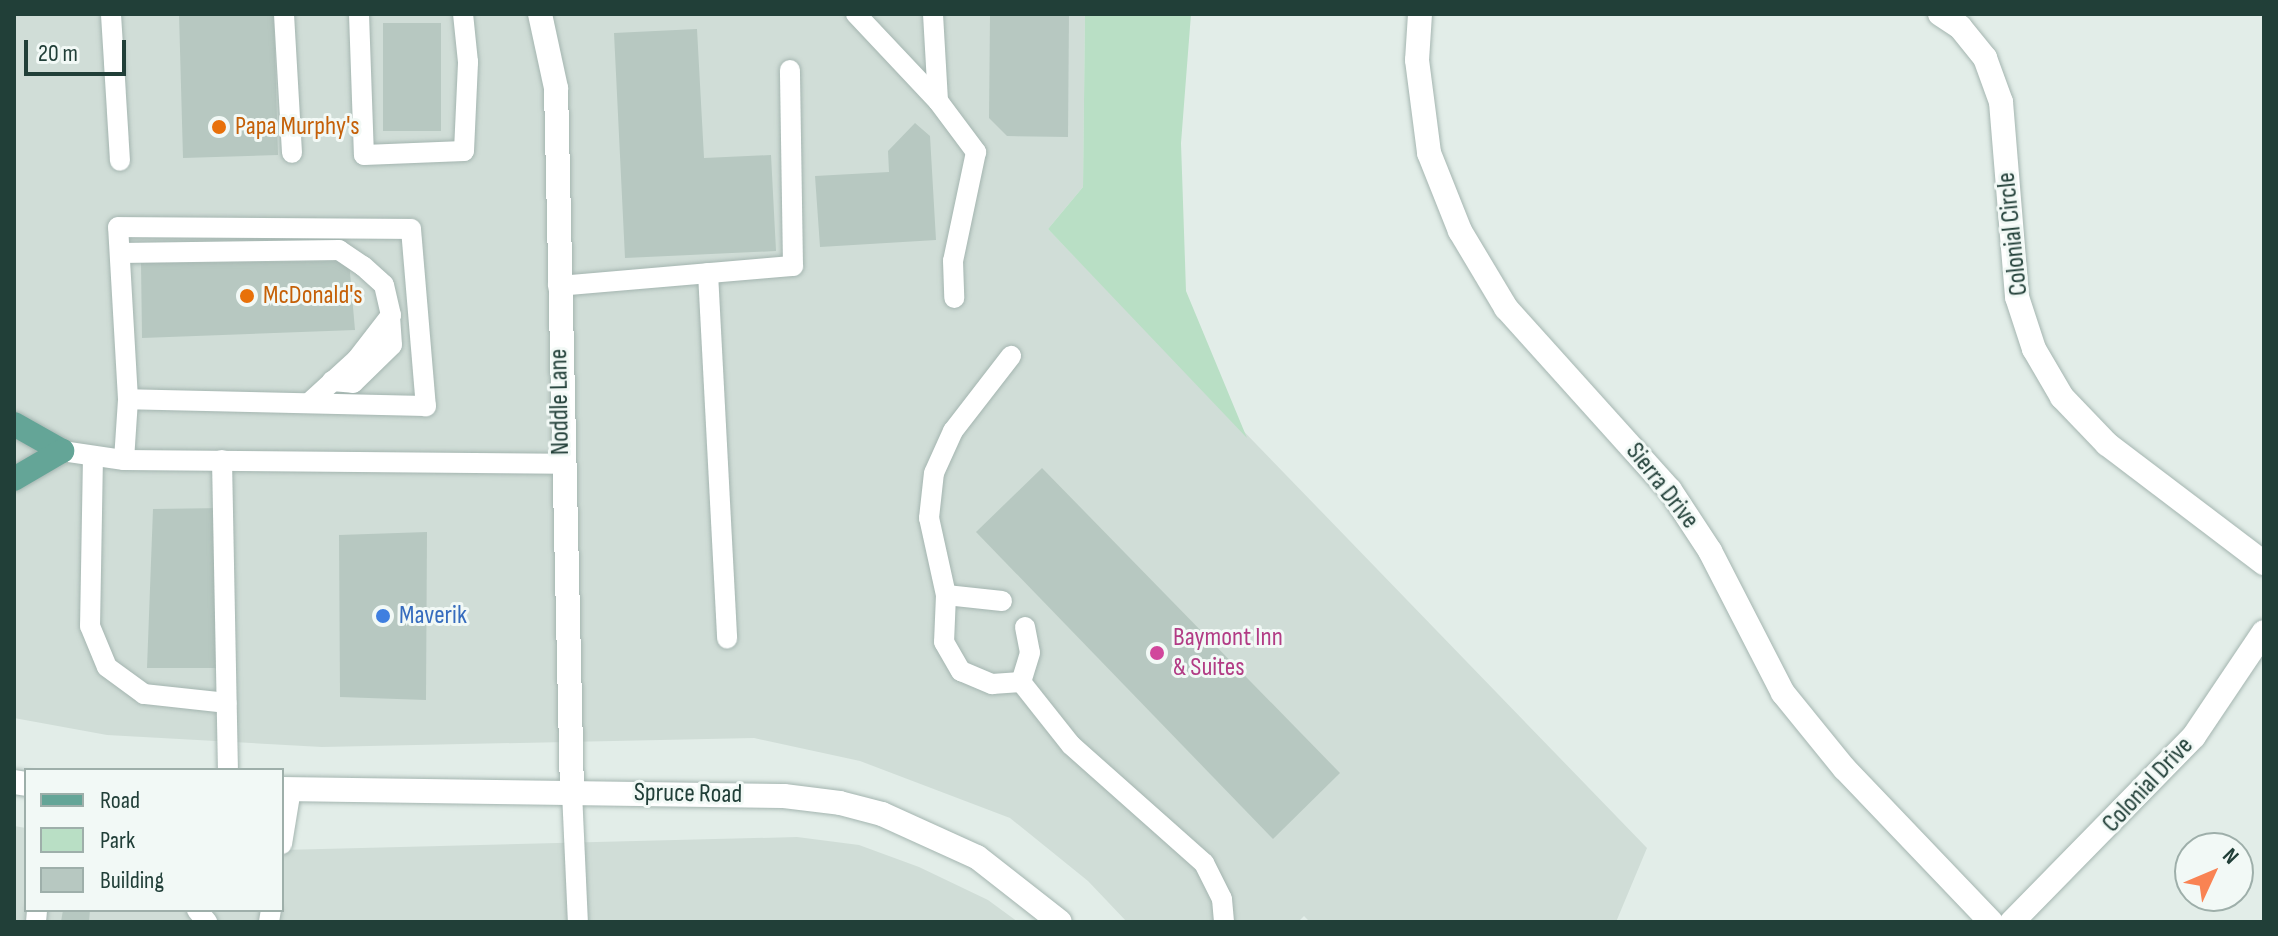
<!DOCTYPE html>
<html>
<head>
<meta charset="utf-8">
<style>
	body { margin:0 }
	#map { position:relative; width:2278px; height:936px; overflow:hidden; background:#e2ede8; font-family:"Sofia Sans Condensed",sans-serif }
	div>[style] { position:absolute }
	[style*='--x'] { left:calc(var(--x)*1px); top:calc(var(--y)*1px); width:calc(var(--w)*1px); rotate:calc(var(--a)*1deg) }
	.built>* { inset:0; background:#d0ddd7 }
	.green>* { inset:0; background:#b9dfc5 }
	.building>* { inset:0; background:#b7c8c1 }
	.roads { filter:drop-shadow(0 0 2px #a4b5b0) drop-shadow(0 0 2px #a4b5b0) }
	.lane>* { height:20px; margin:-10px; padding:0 10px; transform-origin:10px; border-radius:10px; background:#fff }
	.street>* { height:24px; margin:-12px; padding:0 12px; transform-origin:12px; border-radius:12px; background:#fff }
	.secondary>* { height:24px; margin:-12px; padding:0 12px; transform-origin:12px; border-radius:12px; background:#fff }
	.primary>* { height:24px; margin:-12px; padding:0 12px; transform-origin:12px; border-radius:12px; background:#64a597 }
	.dots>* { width:22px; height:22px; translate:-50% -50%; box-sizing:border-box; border:4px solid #f2f9f6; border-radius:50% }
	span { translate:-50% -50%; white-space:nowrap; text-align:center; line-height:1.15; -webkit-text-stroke:6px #f2f9f6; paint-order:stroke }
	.food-label { font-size:26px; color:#c56008 }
	.left { translate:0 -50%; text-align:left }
	.street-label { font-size:26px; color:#213f38 }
	.shop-label { font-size:26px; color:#366cbe }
	.hotel-label { font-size:26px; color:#b23c85 }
	.frame { position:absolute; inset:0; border:16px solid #213f38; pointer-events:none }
	.legend { position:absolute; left:24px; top:768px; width:260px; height:144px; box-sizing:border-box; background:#f2f9f6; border:2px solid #9eafaa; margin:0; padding:10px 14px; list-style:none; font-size:24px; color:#213f38 }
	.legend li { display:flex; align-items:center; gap:16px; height:40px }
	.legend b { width:40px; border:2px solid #9eafaa }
	.north { position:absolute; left:2174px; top:832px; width:80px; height:80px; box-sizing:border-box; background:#f2f9f6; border:2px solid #9eafaa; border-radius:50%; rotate:46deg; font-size:22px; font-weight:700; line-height:32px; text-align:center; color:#213f38 }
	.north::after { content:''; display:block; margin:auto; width:28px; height:36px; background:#f98353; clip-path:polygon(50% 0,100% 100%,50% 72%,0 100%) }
	.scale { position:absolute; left:24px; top:40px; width:102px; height:36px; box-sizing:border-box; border:4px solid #213f38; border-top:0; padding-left:10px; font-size:24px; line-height:28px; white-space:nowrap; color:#213f38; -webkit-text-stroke:6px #f2f9f6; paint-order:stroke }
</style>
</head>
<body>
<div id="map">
	<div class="built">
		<div style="clip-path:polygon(14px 14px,1085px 14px,1083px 187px,1048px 229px,1647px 848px,1616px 922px,1310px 922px,1304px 916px,1298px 922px,1127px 922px,1088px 881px,1010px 818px,860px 761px,754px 738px,322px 747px,107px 735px,14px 718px)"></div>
		<div style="clip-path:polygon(14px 826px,26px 828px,26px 910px,282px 910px,282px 850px,797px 837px,859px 845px,919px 867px,988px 900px,1018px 922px,14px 922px)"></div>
	</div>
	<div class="green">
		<div style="clip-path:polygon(1085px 14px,1191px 14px,1181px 143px,1186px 291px,1247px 438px,1048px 229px,1083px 187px)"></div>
	</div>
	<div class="building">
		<div style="clip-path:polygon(179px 14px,274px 14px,278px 155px,183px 158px)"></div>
		<div style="clip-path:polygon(990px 14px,1069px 14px,1068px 137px,1007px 136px,989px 118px)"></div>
		<div style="clip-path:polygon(383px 23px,441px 23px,441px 131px,383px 131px)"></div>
		<div style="clip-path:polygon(697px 29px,704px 158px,771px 155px,776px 251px,625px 258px,614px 33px)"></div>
		<div style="clip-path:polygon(915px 123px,930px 136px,936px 240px,820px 247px,815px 176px,889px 172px,888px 151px)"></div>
		<div style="clip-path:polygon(349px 261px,355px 330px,142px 338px,141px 263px)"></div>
		<div style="clip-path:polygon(1042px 468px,1340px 773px,1273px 839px,976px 532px)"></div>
		<div style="clip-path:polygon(223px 508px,226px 668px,147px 668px,153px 509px)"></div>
		<div style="clip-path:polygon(427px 532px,426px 700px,340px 697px,339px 535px)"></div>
		<div style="clip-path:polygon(63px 910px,90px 910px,89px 922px,61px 922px)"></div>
	</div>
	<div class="roads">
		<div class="lane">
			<div style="--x:111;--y:14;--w:147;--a:86.5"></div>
			<div style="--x:284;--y:14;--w:139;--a:86.7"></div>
			<div style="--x:359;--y:14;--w:141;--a:88"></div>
			<div style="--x:364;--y:155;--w:100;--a:-2.3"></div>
			<div style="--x:464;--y:151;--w:89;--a:-87.4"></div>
			<div style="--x:468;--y:62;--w:48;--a:-95.9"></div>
			<div style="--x:856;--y:14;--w:120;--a:46.7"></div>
			<div style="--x:933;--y:14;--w:87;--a:86.7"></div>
			<div style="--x:938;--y:101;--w:64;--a:53.3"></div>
			<div style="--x:976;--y:152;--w:111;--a:101.9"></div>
			<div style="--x:953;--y:261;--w:37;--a:88"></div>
			<div style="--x:120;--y:253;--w:219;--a:-0.8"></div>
			<div style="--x:339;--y:250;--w:29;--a:34"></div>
			<div style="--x:363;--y:266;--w:28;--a:42"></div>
			<div style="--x:384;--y:285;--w:31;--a:77"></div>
			<div style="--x:391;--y:315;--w:56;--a:127.7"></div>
			<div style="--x:357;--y:359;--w:65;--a:137.5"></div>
			<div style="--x:708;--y:273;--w:366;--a:87"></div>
			<div style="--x:558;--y:286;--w:236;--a:-4.9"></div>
			<div style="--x:793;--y:266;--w:196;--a:-90.9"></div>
			<div style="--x:332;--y:381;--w:21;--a:5"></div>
			<div style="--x:353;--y:383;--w:54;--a:-44.3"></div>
			<div style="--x:392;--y:345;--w:27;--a:-94"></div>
			<div style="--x:62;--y:451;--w:63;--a:8.3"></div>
			<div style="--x:124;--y:460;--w:437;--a:0.5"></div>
			<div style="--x:93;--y:456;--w:170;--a:91"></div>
			<div style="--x:90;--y:626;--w:44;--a:67.5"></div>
			<div style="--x:107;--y:667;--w:46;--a:36.1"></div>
			<div style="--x:144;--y:694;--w:83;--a:6.2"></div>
			<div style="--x:124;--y:460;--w:61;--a:-86.2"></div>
			<div style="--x:128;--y:399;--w:172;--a:-93.3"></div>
			<div style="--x:118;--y:227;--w:293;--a:0.4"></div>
			<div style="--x:411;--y:229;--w:178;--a:85.2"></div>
			<div style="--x:426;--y:406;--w:298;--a:-178.7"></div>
			<div style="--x:222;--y:460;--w:310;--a:88.9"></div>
			<div style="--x:946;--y:595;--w:47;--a:92.4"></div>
			<div style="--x:944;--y:642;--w:34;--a:60"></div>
			<div style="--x:961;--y:671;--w:34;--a:23"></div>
			<div style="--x:992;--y:684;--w:29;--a:-4"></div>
			<div style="--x:1002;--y:601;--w:56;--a:-173.9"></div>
			<div style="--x:946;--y:595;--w:79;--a:-102.4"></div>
			<div style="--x:929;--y:518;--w:45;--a:-83.7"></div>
			<div style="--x:934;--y:473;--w:46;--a:-65.7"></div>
			<div style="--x:953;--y:431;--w:95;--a:-52.3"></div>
			<div style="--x:1025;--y:627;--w:26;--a:79"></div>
			<div style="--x:1030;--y:653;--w:30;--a:107"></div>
			<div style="--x:1021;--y:682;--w:80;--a:51.6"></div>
			<div style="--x:1071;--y:745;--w:178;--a:41.6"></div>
			<div style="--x:1204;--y:863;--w:40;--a:63.4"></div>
			<div style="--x:1222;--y:899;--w:23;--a:85"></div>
			<div style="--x:572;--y:792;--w:130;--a:87.4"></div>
			<div style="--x:282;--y:844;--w:56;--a:-80.7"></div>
			<div style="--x:197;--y:910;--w:16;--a:50"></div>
			<div style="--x:36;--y:922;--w:12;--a:-85"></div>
			<div style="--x:269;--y:922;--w:12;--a:-81"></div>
		</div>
		<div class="street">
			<div style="--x:540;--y:14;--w:76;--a:77.8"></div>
			<div style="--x:556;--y:88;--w:704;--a:88.7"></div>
			<div style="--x:1420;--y:14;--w:46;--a:93.7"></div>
			<div style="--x:1417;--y:60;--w:94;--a:82.6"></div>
			<div style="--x:1429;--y:153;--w:84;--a:68.3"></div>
			<div style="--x:1460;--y:231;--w:90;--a:59.1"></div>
			<div style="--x:1506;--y:308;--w:245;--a:48"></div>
			<div style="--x:1670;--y:490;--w:73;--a:56.7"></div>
			<div style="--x:1710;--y:551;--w:160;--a:62.8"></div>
			<div style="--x:1783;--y:693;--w:97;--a:50.9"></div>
			<div style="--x:1844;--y:768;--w:213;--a:46.3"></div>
			<div style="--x:1940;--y:14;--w:24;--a:33"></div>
			<div style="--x:1960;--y:27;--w:40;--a:51"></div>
			<div style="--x:1985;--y:58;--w:47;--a:70"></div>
			<div style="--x:2001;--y:102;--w:196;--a:85.3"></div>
			<div style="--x:2017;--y:297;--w:55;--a:71.9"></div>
			<div style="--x:2034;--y:349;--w:56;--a:59.7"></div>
			<div style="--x:2062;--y:397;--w:65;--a:46.2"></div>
			<div style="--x:2107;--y:444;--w:197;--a:37.2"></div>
			<div style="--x:2012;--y:922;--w:260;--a:-45.6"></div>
			<div style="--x:2194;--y:736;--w:125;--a:-56.1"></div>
		</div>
		<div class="secondary">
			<div style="--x:14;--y:782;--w:12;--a:9"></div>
			<div style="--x:282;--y:789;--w:502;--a:0.8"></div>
			<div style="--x:784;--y:796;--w:56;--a:7.1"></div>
			<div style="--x:840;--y:803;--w:43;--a:14.7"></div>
			<div style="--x:882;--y:814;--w:104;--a:24.4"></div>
			<div style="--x:977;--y:857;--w:105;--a:38.1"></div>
		</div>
		<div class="primary">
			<div style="--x:14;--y:424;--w:55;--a:29.4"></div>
			<div style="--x:14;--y:479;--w:56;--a:-30.3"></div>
		</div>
	</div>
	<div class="dots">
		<div style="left:219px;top:127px;background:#e8710a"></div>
		<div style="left:247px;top:296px;background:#e8710a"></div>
		<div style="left:383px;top:616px;background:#3f7fe0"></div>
		<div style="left:1157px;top:653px;background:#d1479c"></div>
	</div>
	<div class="food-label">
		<span class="left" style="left:235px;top:127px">Papa Murphy's</span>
		<span class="left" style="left:263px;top:296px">McDonald's</span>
	</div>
	<div class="street-label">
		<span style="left:2013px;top:234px;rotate:-96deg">Colonial Circle</span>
		<span style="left:560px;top:402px;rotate:-91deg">Noddle Lane</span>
		<span style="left:1662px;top:486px;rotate:52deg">Sierra Drive</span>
		<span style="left:2148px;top:785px;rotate:-47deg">Colonial Drive</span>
		<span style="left:688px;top:794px;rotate:1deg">Spruce Road</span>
	</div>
	<div class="shop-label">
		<span class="left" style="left:399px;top:616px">Maverik</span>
	</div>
	<div class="hotel-label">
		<span class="left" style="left:1173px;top:653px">Baymont Inn<br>&amp; Suites</span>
	</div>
	<div class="frame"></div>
	<ul class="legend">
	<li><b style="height:10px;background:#64a597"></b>Road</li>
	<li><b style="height:22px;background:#b9dfc5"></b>Park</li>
	<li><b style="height:22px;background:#b7c8c1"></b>Building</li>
	</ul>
	<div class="north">N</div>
	<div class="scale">20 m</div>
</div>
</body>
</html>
